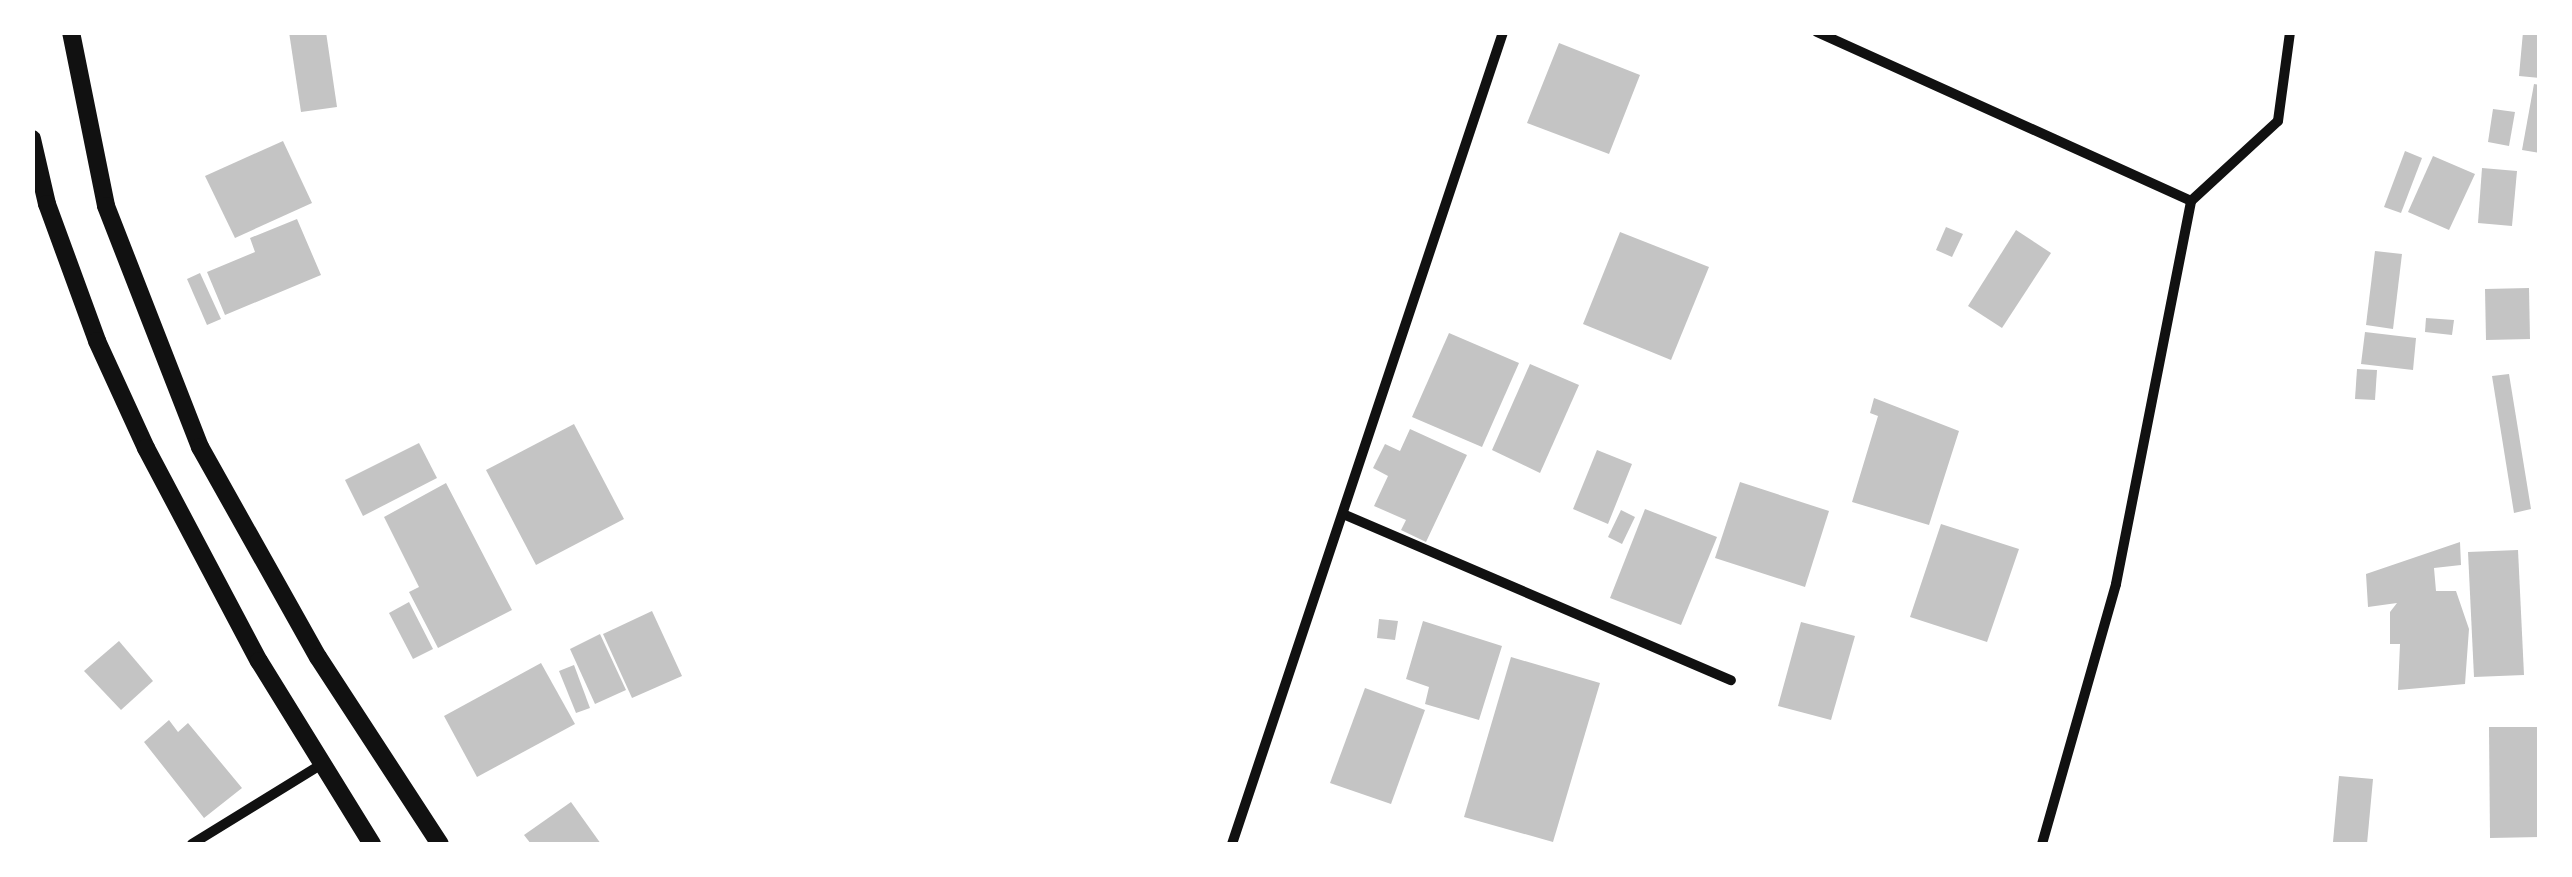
<!DOCTYPE html>
<html>
<head>
<meta charset="utf-8">
<style>
	body { margin:0 }
	#map { position:relative; width:2572px; height:877px; overflow:hidden; background:#fff; font-family:"PT Sans",sans-serif }
	div>[style] { position:absolute }
	[style*='--x'] { left:calc(var(--x)*1px); top:calc(var(--y)*1px); width:calc(var(--w)*1px); rotate:calc(var(--a)*1deg) }
	.building>* { inset:0; background:#c4c4c4 }
	.minor>* { height:10px; margin:-5px; padding:0 5px; transform-origin:5px; border-radius:5px; background:#111 }
	.tertiary>* { height:18px; margin:-9px; padding:0 9px; transform-origin:9px; border-radius:9px; background:#111 }
	span { translate:-50% -50%; white-space:nowrap; text-align:center; line-height:1.15; -webkit-text-stroke:9px #fff; paint-order:stroke }
	.frame { position:absolute; inset:0; border:35px solid #fff; pointer-events:none }
</style>
</head>
<body>
<div id="map">
	<div class="building">
		<div style="clip-path:polygon(289px 32px,326px 32px,337px 107px,301px 112px)"></div>
		<div style="clip-path:polygon(2523px 32px,2540px 32px,2540px 78px,2519px 76px)"></div>
		<div style="clip-path:polygon(1559px 43px,1640px 75px,1609px 154px,1527px 123px)"></div>
		<div style="clip-path:polygon(2534px 84px,2540px 85px,2540px 153px,2522px 150px)"></div>
		<div style="clip-path:polygon(2493px 109px,2515px 112px,2509px 146px,2488px 142px)"></div>
		<div style="clip-path:polygon(283px 141px,312px 203px,235px 238px,205px 176px)"></div>
		<div style="clip-path:polygon(2405px 151px,2422px 158px,2401px 213px,2384px 207px)"></div>
		<div style="clip-path:polygon(2433px 156px,2475px 174px,2449px 230px,2408px 212px)"></div>
		<div style="clip-path:polygon(2482px 168px,2517px 171px,2512px 226px,2478px 223px)"></div>
		<div style="clip-path:polygon(297px 219px,321px 275px,225px 315px,207px 272px,255px 252px,250px 238px)"></div>
		<div style="clip-path:polygon(1946px 227px,1963px 234px,1952px 257px,1936px 250px)"></div>
		<div style="clip-path:polygon(2016px 230px,2051px 253px,2002px 328px,1968px 306px)"></div>
		<div style="clip-path:polygon(1620px 232px,1709px 267px,1671px 360px,1583px 324px)"></div>
		<div style="clip-path:polygon(2375px 251px,2402px 254px,2393px 329px,2366px 325px)"></div>
		<div style="clip-path:polygon(200px 273px,221px 319px,207px 325px,187px 279px)"></div>
		<div style="clip-path:polygon(2529px 288px,2530px 339px,2486px 340px,2485px 289px)"></div>
		<div style="clip-path:polygon(2426px 318px,2454px 320px,2452px 335px,2425px 332px)"></div>
		<div style="clip-path:polygon(2365px 332px,2416px 338px,2413px 370px,2361px 364px)"></div>
		<div style="clip-path:polygon(1449px 333px,1519px 363px,1482px 447px,1412px 417px)"></div>
		<div style="clip-path:polygon(1530px 364px,1579px 385px,1540px 473px,1492px 450px)"></div>
		<div style="clip-path:polygon(2357px 369px,2377px 370px,2375px 400px,2355px 399px)"></div>
		<div style="clip-path:polygon(2509px 374px,2531px 509px,2514px 513px,2492px 376px)"></div>
		<div style="clip-path:polygon(1874px 398px,1959px 431px,1929px 525px,1852px 502px,1878px 416px,1870px 413px)"></div>
		<div style="clip-path:polygon(574px 424px,624px 519px,536px 565px,486px 470px)"></div>
		<div style="clip-path:polygon(1410px 429px,1467px 455px,1426px 542px,1401px 530px,1406px 520px,1374px 506px,1388px 476px,1373px 468px,1385px 444px,1400px 451px)"></div>
		<div style="clip-path:polygon(419px 443px,437px 478px,363px 516px,345px 480px)"></div>
		<div style="clip-path:polygon(1597px 450px,1632px 464px,1608px 524px,1573px 509px)"></div>
		<div style="clip-path:polygon(1740px 482px,1829px 511px,1805px 587px,1715px 558px)"></div>
		<div style="clip-path:polygon(446px 483px,512px 610px,438px 648px,409px 592px,419px 587px,384px 517px)"></div>
		<div style="clip-path:polygon(1645px 509px,1717px 537px,1681px 625px,1610px 598px)"></div>
		<div style="clip-path:polygon(1621px 510px,1635px 517px,1622px 544px,1608px 537px)"></div>
		<div style="clip-path:polygon(1941px 524px,2019px 549px,1987px 642px,1910px 617px)"></div>
		<div style="clip-path:polygon(2460px 542px,2461px 565px,2434px 568px,2436px 591px,2456px 591px,2469px 629px,2465px 684px,2398px 690px,2400px 644px,2390px 644px,2390px 612px,2397px 603px,2368px 607px,2366px 574px)"></div>
		<div style="clip-path:polygon(2518px 550px,2524px 675px,2474px 677px,2468px 552px)"></div>
		<div style="clip-path:polygon(409px 602px,433px 649px,413px 659px,389px 613px)"></div>
		<div style="clip-path:polygon(652px 611px,682px 676px,632px 698px,603px 634px)"></div>
		<div style="clip-path:polygon(1379px 619px,1398px 621px,1395px 640px,1377px 638px)"></div>
		<div style="clip-path:polygon(1423px 621px,1502px 646px,1479px 720px,1425px 704px,1429px 687px,1406px 679px)"></div>
		<div style="clip-path:polygon(1801px 622px,1855px 636px,1831px 720px,1778px 706px)"></div>
		<div style="clip-path:polygon(600px 634px,626px 690px,595px 704px,570px 649px)"></div>
		<div style="clip-path:polygon(119px 641px,153px 681px,121px 710px,84px 671px)"></div>
		<div style="clip-path:polygon(1511px 657px,1600px 683px,1553px 842px,1464px 817px)"></div>
		<div style="clip-path:polygon(541px 663px,575px 724px,477px 777px,444px 716px)"></div>
		<div style="clip-path:polygon(574px 665px,590px 708px,576px 713px,559px 671px)"></div>
		<div style="clip-path:polygon(1365px 688px,1425px 710px,1391px 804px,1330px 783px)"></div>
		<div style="clip-path:polygon(169px 720px,178px 732px,188px 723px,242px 788px,204px 818px,144px 742px)"></div>
		<div style="clip-path:polygon(2489px 727px,2540px 727px,2540px 837px,2490px 838px)"></div>
		<div style="clip-path:polygon(2339px 776px,2373px 779px,2367px 844px,2333px 842px)"></div>
		<div style="clip-path:polygon(571px 802px,601px 844px,531px 844px,524px 835px)"></div>
	</div>
	<div class="minor">
		<div style="--x:1817;--y:32;--w:410;--a:24.3"></div>
		<div style="--x:2191;--y:201;--w:118;--a:-42.6"></div>
		<div style="--x:2278;--y:121;--w:90;--a:-82.3"></div>
		<div style="--x:1343;--y:514;--w:422;--a:23.2"></div>
		<div style="--x:192;--y:844;--w:153;--a:-31.6"></div>
		<div style="--x:1232;--y:844;--w:856;--a:-71.54"></div>
		<div style="--x:2042;--y:844;--w:270;--a:-74.1"></div>
		<div style="--x:2116;--y:584;--w:390;--a:-78.9"></div>
	</div>
	<div class="tertiary">
		<div style="--x:71;--y:32;--w:177;--a:78.6"></div>
		<div style="--x:106;--y:206;--w:259;--a:68.7"></div>
		<div style="--x:200;--y:447;--w:241;--a:60.7"></div>
		<div style="--x:318;--y:657;--w:223;--a:56.9"></div>
		<div style="--x:32;--y:139;--w:67;--a:77"></div>
		<div style="--x:47;--y:204;--w:146;--a:69.9"></div>
		<div style="--x:97;--y:341;--w:118;--a:65.4"></div>
		<div style="--x:146;--y:448;--w:241;--a:62.1"></div>
		<div style="--x:259;--y:661;--w:215;--a:58.3"></div>
	</div>
	<div class="frame"></div>
</div>
</body>
</html>
